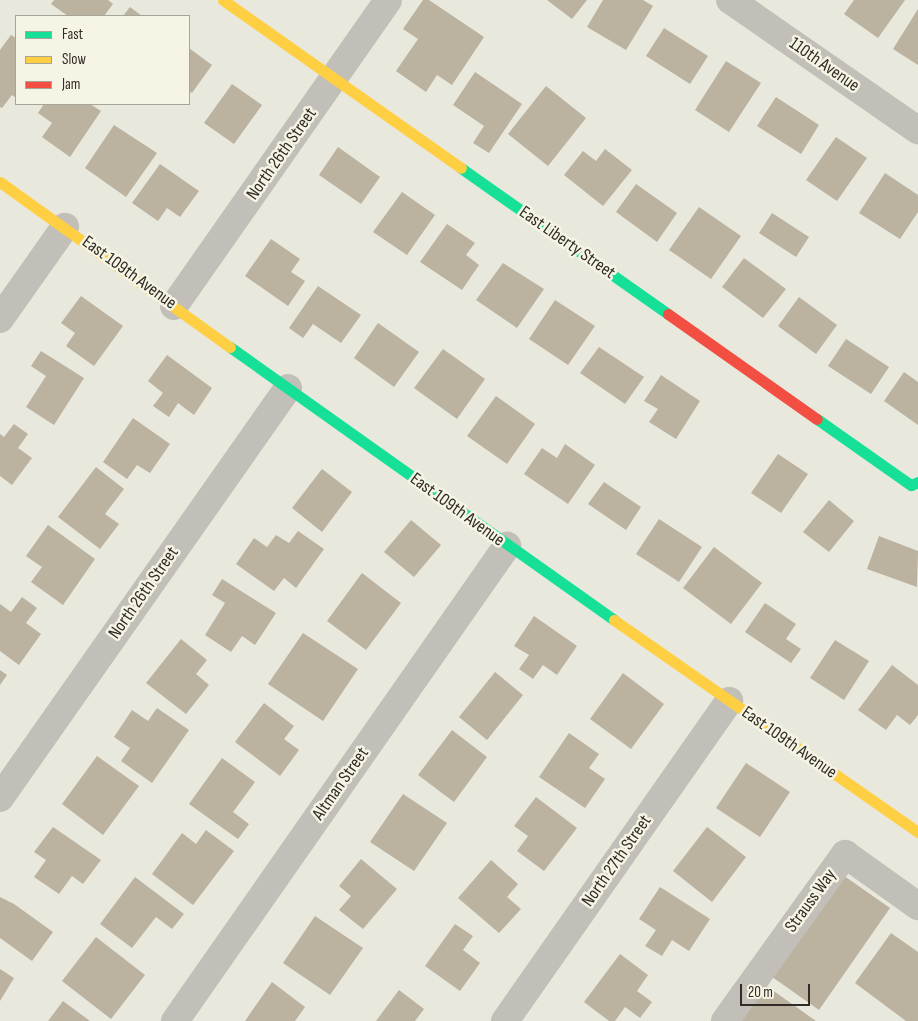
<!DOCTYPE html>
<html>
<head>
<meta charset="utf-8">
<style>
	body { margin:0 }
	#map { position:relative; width:918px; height:1021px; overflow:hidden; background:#e9e8dd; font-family:"Sofia Sans Condensed",sans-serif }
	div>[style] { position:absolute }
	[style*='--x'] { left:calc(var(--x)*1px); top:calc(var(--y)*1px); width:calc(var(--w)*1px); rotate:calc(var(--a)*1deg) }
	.building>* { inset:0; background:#bbb2a0 }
	.street>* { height:28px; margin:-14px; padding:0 14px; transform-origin:14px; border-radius:14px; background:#c1bfb7 }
	.fast>* { height:11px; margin:-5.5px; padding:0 5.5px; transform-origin:5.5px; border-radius:5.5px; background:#16e098 }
	.slow>* { height:11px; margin:-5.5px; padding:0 5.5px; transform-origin:5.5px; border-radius:5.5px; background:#ffcf43 }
	.jam>* { height:11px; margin:-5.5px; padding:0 5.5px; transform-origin:5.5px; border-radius:5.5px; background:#f24e42 }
	span { translate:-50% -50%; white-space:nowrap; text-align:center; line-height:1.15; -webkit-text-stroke:5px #f6f4e4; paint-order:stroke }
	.street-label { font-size:18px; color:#312d26 }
	.legend { position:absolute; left:15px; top:15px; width:175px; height:90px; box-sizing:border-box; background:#f6f4e4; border:1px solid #a7a498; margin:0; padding:6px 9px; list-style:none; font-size:15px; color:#312d26 }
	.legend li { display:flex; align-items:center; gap:10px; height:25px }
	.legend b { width:25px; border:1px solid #a7a498 }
	.scale { position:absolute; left:740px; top:984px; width:70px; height:22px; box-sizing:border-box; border:2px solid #312d26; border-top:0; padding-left:6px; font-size:15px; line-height:18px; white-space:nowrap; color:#312d26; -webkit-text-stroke:4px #f6f4e4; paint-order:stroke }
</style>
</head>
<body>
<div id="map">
	<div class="building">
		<div style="clip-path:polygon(54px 0,108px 0,113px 4px,104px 16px,68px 16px,51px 4px)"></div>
		<div style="clip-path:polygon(423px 0,429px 0,484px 37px,452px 85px,437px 75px,426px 92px,396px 71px,418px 39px,403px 29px)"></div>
		<div style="clip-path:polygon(547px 0,587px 0,572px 19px)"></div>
		<div style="clip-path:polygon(603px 0,643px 0,653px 6px,626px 50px,587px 27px)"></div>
		<div style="clip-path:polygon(854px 0,905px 0,878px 38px,844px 14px)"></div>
		<div style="clip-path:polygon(130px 7px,142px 16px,123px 16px)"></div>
		<div style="clip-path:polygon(918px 9px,918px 65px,893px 49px)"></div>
		<div style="clip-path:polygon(664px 28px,708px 56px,690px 84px,646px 56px)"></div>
		<div style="clip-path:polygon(11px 35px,16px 38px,16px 98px,12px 95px,2px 108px,0 107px,0 50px)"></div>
		<div style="clip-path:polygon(189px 48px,212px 65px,192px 93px,189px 91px)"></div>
		<div style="clip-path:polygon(726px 61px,761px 83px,729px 132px,695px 110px)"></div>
		<div style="clip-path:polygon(475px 72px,522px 104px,489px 153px,473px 143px,484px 126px,453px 105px)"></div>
		<div style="clip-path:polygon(232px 84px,262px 105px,234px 144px,204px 123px)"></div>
		<div style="clip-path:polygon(546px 86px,586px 118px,548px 166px,508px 134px)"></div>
		<div style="clip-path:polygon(776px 97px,819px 125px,801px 154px,757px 126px)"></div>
		<div style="clip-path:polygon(44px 104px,90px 104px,101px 111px,70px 157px,42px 137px,52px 123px,38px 113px)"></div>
		<div style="clip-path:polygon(114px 125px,157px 153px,126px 197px,85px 168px)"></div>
		<div style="clip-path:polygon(836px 137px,867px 158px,837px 201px,806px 180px)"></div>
		<div style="clip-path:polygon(338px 147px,380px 177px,361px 204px,319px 175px)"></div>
		<div style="clip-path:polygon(605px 149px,632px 170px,603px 206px,564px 175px,583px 151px,596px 161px)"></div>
		<div style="clip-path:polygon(160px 164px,199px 191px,180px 217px,167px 208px,158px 221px,132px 203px)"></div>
		<div style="clip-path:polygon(885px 173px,918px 195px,918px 212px,900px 239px,859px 213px)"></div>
		<div style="clip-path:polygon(636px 184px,677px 213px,657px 242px,616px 212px)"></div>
		<div style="clip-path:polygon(402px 192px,435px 215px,407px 255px,373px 232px)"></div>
		<div style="clip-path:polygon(699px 207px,741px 236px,711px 279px,669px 250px)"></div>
		<div style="clip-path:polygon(772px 213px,809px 237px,796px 257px,759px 233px)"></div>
		<div style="clip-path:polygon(447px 224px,475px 243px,466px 255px,479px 265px,462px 290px,420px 262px)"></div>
		<div style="clip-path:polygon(271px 239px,300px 259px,291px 272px,305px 281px,288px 306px,245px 276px)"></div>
		<div style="clip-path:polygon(744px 258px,786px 289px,763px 318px,722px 287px)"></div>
		<div style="clip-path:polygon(503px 263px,544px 289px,517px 328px,476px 300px)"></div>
		<div style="clip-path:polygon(318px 286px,361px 315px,341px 343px,313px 324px,303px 338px,289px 328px)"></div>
		<div style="clip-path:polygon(81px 296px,123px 326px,94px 366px,66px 346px,75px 333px,61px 323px)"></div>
		<div style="clip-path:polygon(799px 297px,837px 325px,816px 354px,778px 326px)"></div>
		<div style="clip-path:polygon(555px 300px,595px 326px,568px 365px,529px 339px)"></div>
		<div style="clip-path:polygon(378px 323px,419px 352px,394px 387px,354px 358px)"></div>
		<div style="clip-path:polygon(846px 339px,889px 367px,871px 394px,828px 366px)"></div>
		<div style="clip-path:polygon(599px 347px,644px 377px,625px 404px,580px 373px)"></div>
		<div style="clip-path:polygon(443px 349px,485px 379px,457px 419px,414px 388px)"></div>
		<div style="clip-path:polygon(41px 351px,84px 378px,54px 425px,26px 407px,46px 376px,31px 366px)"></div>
		<div style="clip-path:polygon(167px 355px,212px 388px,194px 415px,178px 403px,169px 417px,153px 406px,163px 393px,148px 381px)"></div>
		<div style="clip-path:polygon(904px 372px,918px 382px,918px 425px,884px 401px)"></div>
		<div style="clip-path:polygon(661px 375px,700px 401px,676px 439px,649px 422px,658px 409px,644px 401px)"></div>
		<div style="clip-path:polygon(496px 396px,535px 424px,507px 464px,467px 436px)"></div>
		<div style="clip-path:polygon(133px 418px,170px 444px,150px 473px,137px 465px,127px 479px,103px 462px)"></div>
		<div style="clip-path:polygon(14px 424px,28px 434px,18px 448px,32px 458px,12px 485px,0 476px,0 434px,4px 437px)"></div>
		<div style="clip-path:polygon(565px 444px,595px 465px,568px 504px,524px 474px,542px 448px,557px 458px)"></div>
		<div style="clip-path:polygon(778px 454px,808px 474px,781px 513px,751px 493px)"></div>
		<div style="clip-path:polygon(96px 467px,124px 489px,105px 514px,119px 524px,100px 549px,58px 517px)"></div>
		<div style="clip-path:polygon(322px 469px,352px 492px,322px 532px,292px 508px)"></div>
		<div style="clip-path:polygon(604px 482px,641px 507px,626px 530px,588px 504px)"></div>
		<div style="clip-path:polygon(829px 500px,854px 521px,829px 552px,803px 532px)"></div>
		<div style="clip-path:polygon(659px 519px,702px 547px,679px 582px,636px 554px)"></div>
		<div style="clip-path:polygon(411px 520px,441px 545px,414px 577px,384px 552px)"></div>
		<div style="clip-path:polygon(48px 525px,95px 559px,63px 605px,31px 582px,42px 567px,26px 556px)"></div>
		<div style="clip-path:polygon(298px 531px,324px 549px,296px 588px,284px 578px,274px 591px,236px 564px,254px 538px,267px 547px,276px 535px,289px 543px)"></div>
		<div style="clip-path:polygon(879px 536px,918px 551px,917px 587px,867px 569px)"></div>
		<div style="clip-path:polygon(714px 547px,762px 583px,731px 624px,683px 588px)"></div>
		<div style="clip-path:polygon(362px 573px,401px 603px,366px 650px,327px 621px)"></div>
		<div style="clip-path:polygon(222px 579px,276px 613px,255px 645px,242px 636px,231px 652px,205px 635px,225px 603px,212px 595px)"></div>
		<div style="clip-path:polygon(22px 597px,37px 608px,26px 623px,41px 634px,19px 665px,0 651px,0 604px,11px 612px)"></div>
		<div style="clip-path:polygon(765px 603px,796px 624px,786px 639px,801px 649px,791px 663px,745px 632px)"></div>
		<div style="clip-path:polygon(534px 616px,577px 646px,557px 675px,543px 665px,533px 679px,519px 669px,529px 655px,514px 646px)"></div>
		<div style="clip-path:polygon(303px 633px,358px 669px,323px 721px,268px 684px)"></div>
		<div style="clip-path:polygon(181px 639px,207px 660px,196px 674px,209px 685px,186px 714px,146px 683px)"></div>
		<div style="clip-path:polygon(835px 640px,869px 661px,844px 700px,810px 678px)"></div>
		<div style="clip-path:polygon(892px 665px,918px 685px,918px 715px,910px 725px,897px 715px,886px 730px,858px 710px)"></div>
		<div style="clip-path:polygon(0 670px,7px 675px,0 685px)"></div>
		<div style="clip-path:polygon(495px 672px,523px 695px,487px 740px,459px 717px)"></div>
		<div style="clip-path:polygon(623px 673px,664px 704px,631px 749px,590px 719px)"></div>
		<div style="clip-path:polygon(264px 703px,294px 726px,284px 739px,299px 750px,280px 776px,235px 742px)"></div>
		<div style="clip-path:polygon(157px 708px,189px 730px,152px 783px,121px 761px,130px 748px,114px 737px,132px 710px,148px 721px)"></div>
		<div style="clip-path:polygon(452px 730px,487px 757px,454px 802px,418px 775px)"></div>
		<div style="clip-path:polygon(569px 733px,599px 754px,589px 768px,605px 779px,585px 808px,539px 777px)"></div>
		<div style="clip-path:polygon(97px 756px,139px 786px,103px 835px,62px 804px)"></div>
		<div style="clip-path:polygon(222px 758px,255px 782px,233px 812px,249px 824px,238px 839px,189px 804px)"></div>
		<div style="clip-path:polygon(746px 763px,790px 792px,760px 837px,716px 808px)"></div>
		<div style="clip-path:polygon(403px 794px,447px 823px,414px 871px,370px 842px)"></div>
		<div style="clip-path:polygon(536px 797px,577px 828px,544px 871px,517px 851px,528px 836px,514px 826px)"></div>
		<div style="clip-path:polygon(53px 827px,101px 860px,83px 884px,72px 876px,59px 894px,34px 877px,46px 860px,34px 852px)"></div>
		<div style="clip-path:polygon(707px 827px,746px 857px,712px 902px,673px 871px)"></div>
		<div style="clip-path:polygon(206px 830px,234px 851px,193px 905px,152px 874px,182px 833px,196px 844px)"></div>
		<div style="clip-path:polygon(361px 859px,397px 889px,363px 929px,339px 910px,351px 896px,339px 886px)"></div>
		<div style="clip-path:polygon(491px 860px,518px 884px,507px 897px,521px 909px,499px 933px,458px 898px)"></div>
		<div style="clip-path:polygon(840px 873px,890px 908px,819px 1010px,768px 974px)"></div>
		<div style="clip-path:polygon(135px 877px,184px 914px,172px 929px,156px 917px,132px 948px,100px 924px)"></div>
		<div style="clip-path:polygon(660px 887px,710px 919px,689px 951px,672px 940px,662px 956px,645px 946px,656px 930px,639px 919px)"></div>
		<div style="clip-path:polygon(0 897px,14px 904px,53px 932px,32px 961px,0 938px)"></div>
		<div style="clip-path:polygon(315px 916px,363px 948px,330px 995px,283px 963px)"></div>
		<div style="clip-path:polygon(455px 924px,473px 936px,463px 950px,480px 963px,460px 991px,425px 966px)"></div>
		<div style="clip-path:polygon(891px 933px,918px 952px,918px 1021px,906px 1021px,855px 983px)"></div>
		<div style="clip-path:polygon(96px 937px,145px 975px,111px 1019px,62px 981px)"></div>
		<div style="clip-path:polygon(620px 954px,648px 975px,637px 991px,652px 1002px,640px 1018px,625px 1007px,615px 1021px,609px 1021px,584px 1002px)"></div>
		<div style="clip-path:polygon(0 969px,14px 978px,0 1001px)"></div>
		<div style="clip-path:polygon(272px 982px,305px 1007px,295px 1021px,245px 1021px)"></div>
		<div style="clip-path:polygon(761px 982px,816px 1021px,734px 1021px)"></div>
		<div style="clip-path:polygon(399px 990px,424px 1009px,415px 1021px,376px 1021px)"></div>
		<div style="clip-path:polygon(63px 1001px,90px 1021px,48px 1021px)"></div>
	</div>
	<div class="street">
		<div style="--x:730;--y:0;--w:229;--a:34.7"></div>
		<div style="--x:174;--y:306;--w:373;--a:-55"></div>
		<div style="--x:0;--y:319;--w:113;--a:-54.8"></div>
		<div style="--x:0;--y:798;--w:501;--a:-54.91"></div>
		<div style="--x:175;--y:1021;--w:580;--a:-55.05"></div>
		<div style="--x:505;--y:1021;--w:391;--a:-55"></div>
		<div style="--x:725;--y:1021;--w:206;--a:-54.3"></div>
		<div style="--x:845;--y:854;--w:90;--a:35.5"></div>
	</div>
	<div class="fast">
		<div style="--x:461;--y:168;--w:253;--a:35.2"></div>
		<div style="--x:230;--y:347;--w:471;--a:35.4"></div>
		<div style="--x:817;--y:419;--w:115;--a:35.1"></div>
		<div style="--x:911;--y:485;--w:8;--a:-23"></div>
	</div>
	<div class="slow">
		<div style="--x:223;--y:0;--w:291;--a:35.2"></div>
		<div style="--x:0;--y:182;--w:283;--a:35.7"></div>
		<div style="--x:614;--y:620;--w:371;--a:34.9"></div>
	</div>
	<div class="jam">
		<div style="--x:668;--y:314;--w:182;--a:35.2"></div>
	</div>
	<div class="street-label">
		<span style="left:824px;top:65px;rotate:35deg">110th Avenue</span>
		<span style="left:282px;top:154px;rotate:-55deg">North 26th Street</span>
		<span style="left:567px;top:243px;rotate:35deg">East Liberty Street</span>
		<span style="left:129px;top:273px;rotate:36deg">East 109th Avenue</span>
		<span style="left:457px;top:510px;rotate:36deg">East 109th Avenue</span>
		<span style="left:144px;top:593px;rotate:-55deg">North 26th Street</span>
		<span style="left:789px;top:743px;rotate:35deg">East 109th Avenue</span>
		<span style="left:341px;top:784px;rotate:-55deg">Altman Street</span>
		<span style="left:617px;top:861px;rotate:-55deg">North 27th Street</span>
		<span style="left:811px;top:901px;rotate:-54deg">Strauss Way</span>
	</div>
	<ul class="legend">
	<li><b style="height:6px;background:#16e098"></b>Fast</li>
	<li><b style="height:6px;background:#ffcf43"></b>Slow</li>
	<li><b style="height:6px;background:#f24e42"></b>Jam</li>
	</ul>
	<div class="scale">20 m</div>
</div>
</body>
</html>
